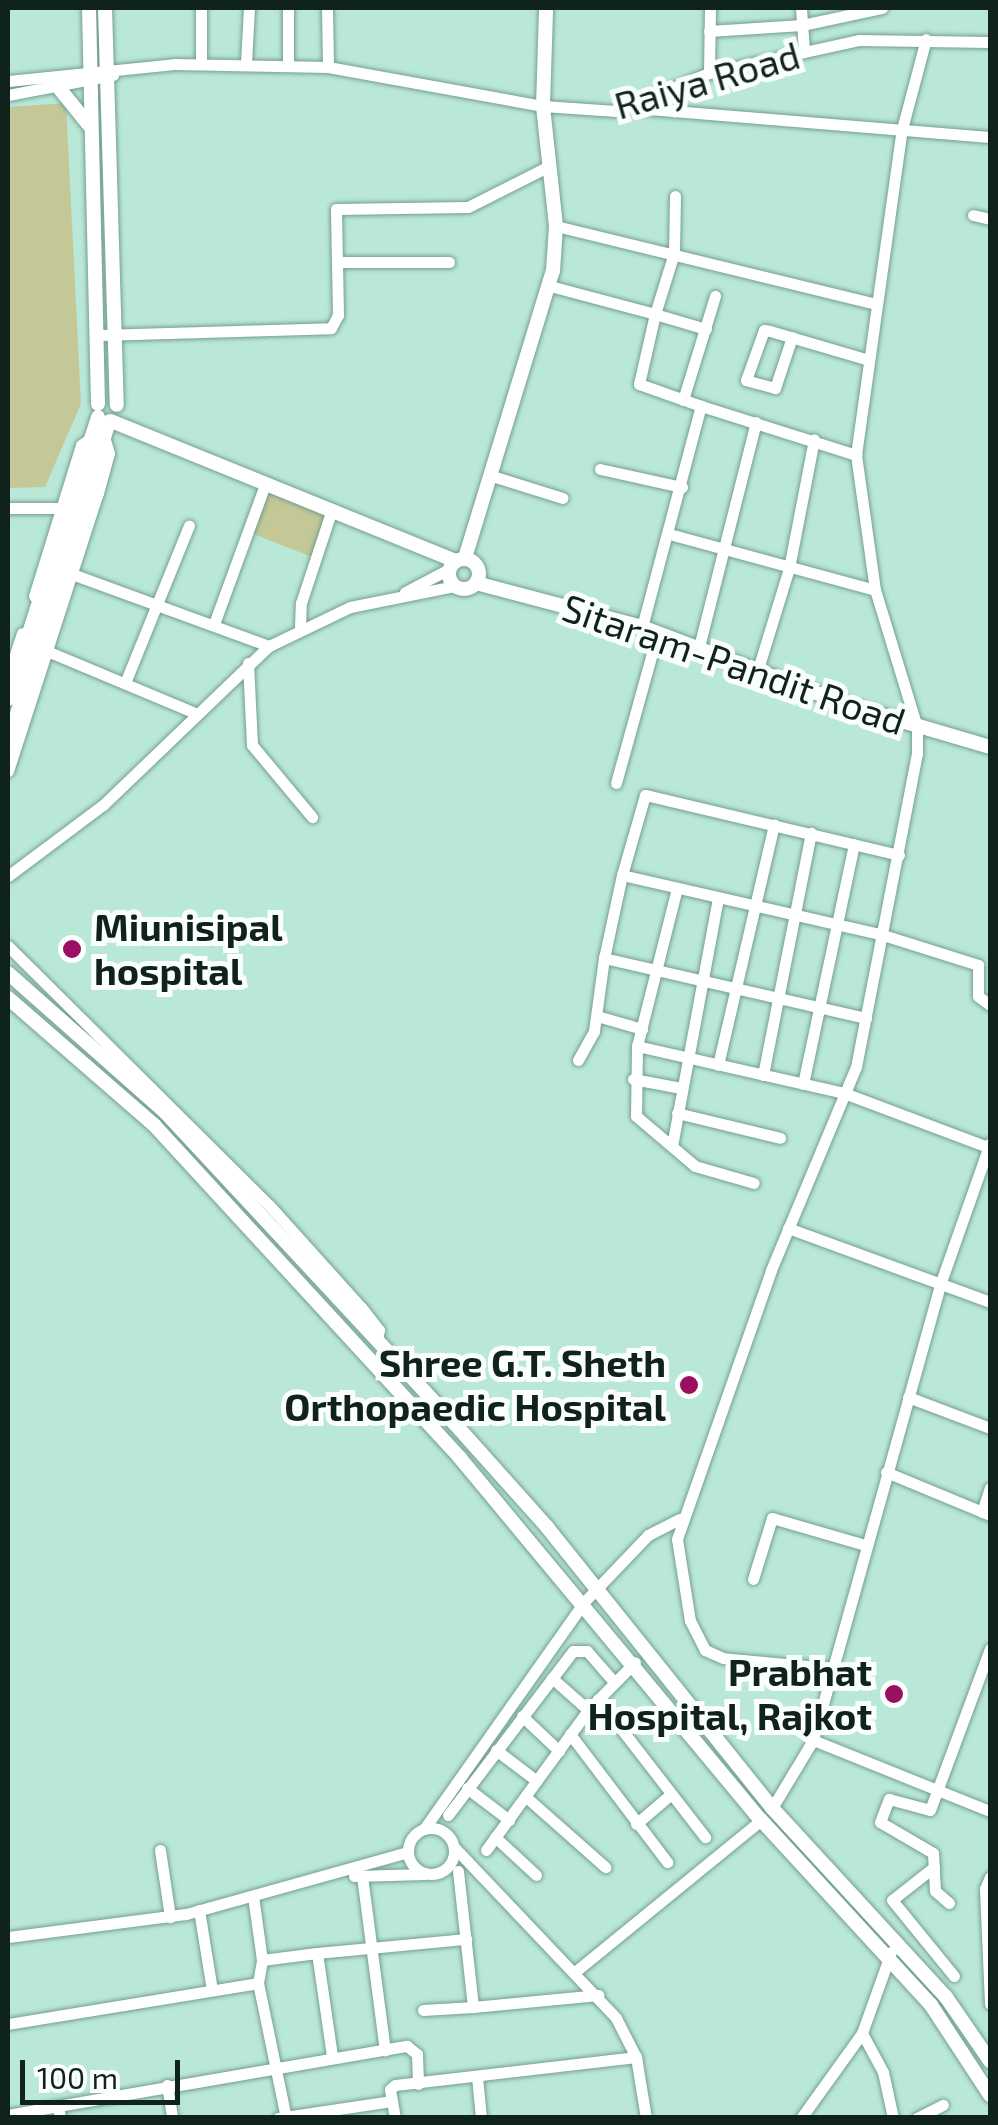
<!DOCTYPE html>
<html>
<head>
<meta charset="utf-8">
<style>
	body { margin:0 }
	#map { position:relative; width:998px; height:2125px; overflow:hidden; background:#bae8d8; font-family:"Exo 2",sans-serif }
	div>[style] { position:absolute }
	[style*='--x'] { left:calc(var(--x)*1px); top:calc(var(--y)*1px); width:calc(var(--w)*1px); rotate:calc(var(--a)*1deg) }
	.green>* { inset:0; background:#c4c897 }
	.roads { filter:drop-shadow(0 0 2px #749f91) drop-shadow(0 0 2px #749f91) }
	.minor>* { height:11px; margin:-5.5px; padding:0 5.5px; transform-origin:5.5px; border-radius:5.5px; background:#fff }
	.minor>.ring { margin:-5.5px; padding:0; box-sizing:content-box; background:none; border:11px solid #fff; border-radius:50% }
	.major>* { height:14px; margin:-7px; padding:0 7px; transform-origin:7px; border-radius:7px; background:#fff }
	.major>.ring { margin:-7px; padding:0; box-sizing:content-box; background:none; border:14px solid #fff; border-radius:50% }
	.dots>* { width:28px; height:28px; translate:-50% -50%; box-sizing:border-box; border:5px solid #fafefd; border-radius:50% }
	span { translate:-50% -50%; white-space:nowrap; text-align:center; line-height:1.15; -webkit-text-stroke:10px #fafefd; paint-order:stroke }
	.street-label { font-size:38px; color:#10221c }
	.poi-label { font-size:38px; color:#10221c; font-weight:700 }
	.left { translate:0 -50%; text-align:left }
	.right { translate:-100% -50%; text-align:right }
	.frame { position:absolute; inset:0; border:10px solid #10221c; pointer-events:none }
	.scale { position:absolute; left:20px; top:2060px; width:160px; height:45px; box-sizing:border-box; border:5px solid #10221c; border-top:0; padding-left:12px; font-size:30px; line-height:35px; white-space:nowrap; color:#10221c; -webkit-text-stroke:8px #fafefd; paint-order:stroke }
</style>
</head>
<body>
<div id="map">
	<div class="green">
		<div style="clip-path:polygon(66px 103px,81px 404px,45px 487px,8px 488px,8px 107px)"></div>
		<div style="clip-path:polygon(266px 482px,332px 509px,312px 557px,248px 532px)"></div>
	</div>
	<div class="roads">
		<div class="minor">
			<div style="--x:327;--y:8;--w:59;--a:89"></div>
			<div style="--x:801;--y:8;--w:43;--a:86"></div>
			<div style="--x:709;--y:31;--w:93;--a:-3.7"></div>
			<div style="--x:802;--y:25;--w:82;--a:-12"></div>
			<div style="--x:246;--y:63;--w:55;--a:-86.9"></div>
			<div style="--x:201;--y:64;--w:56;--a:-90"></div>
			<div style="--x:288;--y:65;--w:57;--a:-90"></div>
			<div style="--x:709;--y:73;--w:65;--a:-89.1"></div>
			<div style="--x:8;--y:81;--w:167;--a:-5.8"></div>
			<div style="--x:174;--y:64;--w:154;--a:1.1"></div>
			<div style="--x:328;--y:67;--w:219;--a:10.3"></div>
			<div style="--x:543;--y:106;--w:73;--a:3.9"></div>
			<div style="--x:616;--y:111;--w:100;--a:-22.2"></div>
			<div style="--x:709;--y:73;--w:154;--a:-12.4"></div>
			<div style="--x:859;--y:40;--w:131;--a:0.9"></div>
			<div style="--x:8;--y:95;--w:107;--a:-10.8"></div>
			<div style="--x:636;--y:108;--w:355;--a:4.7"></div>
			<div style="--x:675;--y:196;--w:57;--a:91"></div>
			<div style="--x:674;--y:253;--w:64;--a:107.3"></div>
			<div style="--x:655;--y:314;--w:53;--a:16.4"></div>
			<div style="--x:973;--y:215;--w:17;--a:13"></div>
			<div style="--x:556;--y:226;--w:330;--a:13.7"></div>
			<div style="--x:337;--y:262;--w:112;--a:0"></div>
			<div style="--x:550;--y:286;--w:109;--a:14.9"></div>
			<div style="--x:655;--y:314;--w:72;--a:102.9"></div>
			<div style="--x:639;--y:384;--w:66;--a:19.5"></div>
			<div style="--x:100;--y:335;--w:231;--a:-1.7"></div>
			<div style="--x:331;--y:328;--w:15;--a:-62"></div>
			<div style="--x:338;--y:315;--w:106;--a:-91.1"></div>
			<div style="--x:336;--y:209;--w:132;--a:-0.9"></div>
			<div style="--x:468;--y:207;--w:91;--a:-26.8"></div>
			<div style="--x:792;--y:337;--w:54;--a:108.4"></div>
			<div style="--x:775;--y:388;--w:30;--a:-165"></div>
			<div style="--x:746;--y:380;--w:53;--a:-70.2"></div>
			<div style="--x:764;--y:330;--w:6;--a:9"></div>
			<div style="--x:770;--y:331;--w:103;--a:16.3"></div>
			<div style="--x:683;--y:400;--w:109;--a:-72.9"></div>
			<div style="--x:600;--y:469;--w:84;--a:12.4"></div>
			<div style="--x:489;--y:475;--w:77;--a:17.3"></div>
			<div style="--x:8;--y:508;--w:52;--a:0"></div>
			<div style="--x:669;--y:534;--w:213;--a:15.2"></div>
			<div style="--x:72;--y:574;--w:210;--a:20.1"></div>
			<div style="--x:405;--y:592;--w:50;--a:-27.6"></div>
			<div style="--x:34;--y:596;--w:158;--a:-72.7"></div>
			<div style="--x:81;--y:445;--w:14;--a:-36"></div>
			<div style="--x:214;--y:624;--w:151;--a:-69.9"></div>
			<div style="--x:300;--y:627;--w:24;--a:-88"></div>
			<div style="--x:301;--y:603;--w:99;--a:-71.7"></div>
			<div style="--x:642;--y:627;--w:229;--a:-75.1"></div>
			<div style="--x:701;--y:406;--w:163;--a:17.5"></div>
			<div style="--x:699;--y:647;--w:232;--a:-75.8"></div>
			<div style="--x:47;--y:651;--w:158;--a:22.7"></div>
			<div style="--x:248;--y:663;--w:82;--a:87.2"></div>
			<div style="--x:252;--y:745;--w:94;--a:50.2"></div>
			<div style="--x:758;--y:669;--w:106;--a:-72.9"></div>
			<div style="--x:789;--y:568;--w:131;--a:-79"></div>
			<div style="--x:8;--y:676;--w:45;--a:-72"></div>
			<div style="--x:125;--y:683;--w:170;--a:-67.9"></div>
			<div style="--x:8;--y:771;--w:292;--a:-72.1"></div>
			<div style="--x:98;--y:493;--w:41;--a:-74.6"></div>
			<div style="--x:109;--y:453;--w:14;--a:-107"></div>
			<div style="--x:616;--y:783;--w:157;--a:-74.5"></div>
			<div style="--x:899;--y:855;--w:261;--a:-166.7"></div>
			<div style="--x:645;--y:795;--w:83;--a:106"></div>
			<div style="--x:622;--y:875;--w:268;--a:12.9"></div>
			<div style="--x:883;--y:935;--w:100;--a:17.5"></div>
			<div style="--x:978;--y:965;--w:31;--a:90"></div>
			<div style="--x:978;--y:996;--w:15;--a:37"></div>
			<div style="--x:622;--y:875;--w:85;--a:102.2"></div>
			<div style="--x:604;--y:958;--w:269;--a:12.9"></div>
			<div style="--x:8;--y:876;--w:119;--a:-36.8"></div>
			<div style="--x:103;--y:805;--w:230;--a:-43.8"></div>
			<div style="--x:269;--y:646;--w:90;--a:-25.7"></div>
			<div style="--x:350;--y:607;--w:106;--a:-11.4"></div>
			<div style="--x:677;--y:888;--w:163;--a:104.2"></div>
			<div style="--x:637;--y:1046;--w:70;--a:90.8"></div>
			<div style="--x:636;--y:1116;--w:77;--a:40.3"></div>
			<div style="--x:695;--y:1166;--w:61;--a:16.1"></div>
			<div style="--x:8;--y:946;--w:368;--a:44.8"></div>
			<div style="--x:269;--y:1205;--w:137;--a:48"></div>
			<div style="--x:361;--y:1307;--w:29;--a:52"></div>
			<div style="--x:379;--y:1330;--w:9;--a:103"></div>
			<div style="--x:597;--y:1016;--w:47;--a:16.1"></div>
			<div style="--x:637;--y:1046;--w:212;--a:12.8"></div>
			<div style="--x:844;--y:1093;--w:156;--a:20.6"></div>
			<div style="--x:578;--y:1060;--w:33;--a:-61"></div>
			<div style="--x:594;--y:1031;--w:74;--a:-82.2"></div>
			<div style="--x:718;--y:1065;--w:247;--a:-76.9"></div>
			<div style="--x:763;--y:1075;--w:247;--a:-78.8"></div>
			<div style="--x:633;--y:1079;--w:49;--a:10.6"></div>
			<div style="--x:803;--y:1084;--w:245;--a:-78"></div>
			<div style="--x:677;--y:1113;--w:106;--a:13.6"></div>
			<div style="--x:672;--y:1146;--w:253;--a:-79.5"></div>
			<div style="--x:788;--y:1228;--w:215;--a:20.1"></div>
			<div style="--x:908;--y:1397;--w:88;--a:20.7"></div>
			<div style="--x:886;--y:1472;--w:113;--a:22.5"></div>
			<div style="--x:982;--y:1512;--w:25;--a:-72"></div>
			<div style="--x:753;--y:1579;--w:64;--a:-72.7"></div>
			<div style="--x:772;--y:1518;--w:97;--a:16.2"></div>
			<div style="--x:828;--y:1668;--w:105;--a:-174.6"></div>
			<div style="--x:723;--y:1658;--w:20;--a:-156"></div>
			<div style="--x:705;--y:1650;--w:33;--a:-117"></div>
			<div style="--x:690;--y:1621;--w:83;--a:-99"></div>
			<div style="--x:677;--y:1539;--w:285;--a:-70.7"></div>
			<div style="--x:771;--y:1270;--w:220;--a:-67.3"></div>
			<div style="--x:856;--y:1067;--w:319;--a:-79"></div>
			<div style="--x:917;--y:754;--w:27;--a:-90"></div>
			<div style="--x:917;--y:727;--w:143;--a:-107"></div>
			<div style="--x:875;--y:590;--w:136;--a:-98"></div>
			<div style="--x:856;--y:455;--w:329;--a:-82"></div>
			<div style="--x:902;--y:129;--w:93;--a:-75.1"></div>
			<div style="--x:552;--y:1678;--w:48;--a:41.6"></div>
			<div style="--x:598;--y:1699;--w:175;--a:52.2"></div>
			<div style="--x:522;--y:1716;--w:51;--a:43.4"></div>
			<div style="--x:570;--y:1734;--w:161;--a:52.8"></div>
			<div style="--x:813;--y:1740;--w:191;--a:21.9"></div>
			<div style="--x:496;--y:1750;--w:51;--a:37.1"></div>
			<div style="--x:467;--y:1788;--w:53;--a:37.3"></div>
			<div style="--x:526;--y:1797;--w:106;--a:41.5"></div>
			<div style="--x:772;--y:1808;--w:79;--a:-58.9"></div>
			<div style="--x:813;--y:1740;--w:476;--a:-74.4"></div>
			<div style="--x:941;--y:1282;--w:147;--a:-70.6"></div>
			<div style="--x:448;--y:1815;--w:206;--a:-52.7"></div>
			<div style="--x:573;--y:1651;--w:14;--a:0"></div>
			<div style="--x:587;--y:1651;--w:41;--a:48.9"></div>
			<div style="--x:636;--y:1824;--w:45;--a:-40.5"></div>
			<div class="ring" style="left:408px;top:1828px;width:35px;height:35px"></div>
			<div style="--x:424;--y:1829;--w:279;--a:-54.8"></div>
			<div style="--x:585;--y:1601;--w:91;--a:-46.3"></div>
			<div style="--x:648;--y:1535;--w:36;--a:-27"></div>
			<div style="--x:495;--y:1837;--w:56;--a:42.8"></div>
			<div style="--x:454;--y:1847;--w:236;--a:46.5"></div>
			<div style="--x:616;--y:2018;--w:44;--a:62.9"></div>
			<div style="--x:636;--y:2057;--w:62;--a:80.7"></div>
			<div style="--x:160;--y:1850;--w:68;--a:81.5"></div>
			<div style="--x:486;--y:1850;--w:173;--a:-53.9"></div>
			<div style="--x:588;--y:1710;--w:67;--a:-45.6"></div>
			<div style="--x:934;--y:1867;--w:53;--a:141.8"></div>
			<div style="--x:892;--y:1900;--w:98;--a:50.8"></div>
			<div style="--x:458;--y:1871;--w:137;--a:83.7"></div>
			<div style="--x:473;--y:2007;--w:126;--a:-5.5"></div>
			<div style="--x:354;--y:1876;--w:71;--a:-1.6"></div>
			<div style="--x:362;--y:1876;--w:176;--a:82.5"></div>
			<div style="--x:990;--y:1877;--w:13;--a:113"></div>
			<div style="--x:985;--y:1889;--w:115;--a:87.5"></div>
			<div style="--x:253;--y:1896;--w:65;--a:82"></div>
			<div style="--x:949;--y:1903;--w:18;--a:-139"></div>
			<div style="--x:935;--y:1891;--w:38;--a:-93"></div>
			<div style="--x:933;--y:1853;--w:61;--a:-149.7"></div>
			<div style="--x:880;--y:1822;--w:25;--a:-69"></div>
			<div style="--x:889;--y:1799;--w:42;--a:15"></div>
			<div style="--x:930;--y:1810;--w:172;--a:-69.6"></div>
			<div style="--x:199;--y:1910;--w:81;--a:80.8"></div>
			<div style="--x:8;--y:1937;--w:179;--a:-7.4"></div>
			<div style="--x:186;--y:1914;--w:230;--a:-15.6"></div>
			<div style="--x:317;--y:1953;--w:150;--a:-5.4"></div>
			<div style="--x:576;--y:1971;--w:239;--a:-39.2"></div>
			<div style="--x:423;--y:2010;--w:50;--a:-3.4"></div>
			<div style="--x:8;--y:2024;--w:253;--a:-9.3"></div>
			<div style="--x:862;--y:2033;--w:44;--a:61.7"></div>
			<div style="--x:883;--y:2072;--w:47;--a:77.7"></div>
			<div style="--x:477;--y:2077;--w:41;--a:84.4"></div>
			<div style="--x:167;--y:2085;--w:33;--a:81"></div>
			<div style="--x:8;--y:2115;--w:51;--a:-10.2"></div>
			<div style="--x:60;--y:2118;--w:12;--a:-99"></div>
			<div style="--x:58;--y:2106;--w:354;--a:-9.8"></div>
			<div style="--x:407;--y:2046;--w:13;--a:39"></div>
			<div style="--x:417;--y:2054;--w:30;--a:88"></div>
			<div style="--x:278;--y:2118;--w:115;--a:-8.5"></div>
			<div style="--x:286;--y:2118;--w:138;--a:-101.7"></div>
			<div style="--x:258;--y:1983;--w:23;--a:-80"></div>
			<div style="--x:262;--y:1960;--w:55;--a:-7.3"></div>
			<div style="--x:317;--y:1953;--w:104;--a:81.7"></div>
			<div style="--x:395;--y:2118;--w:29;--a:-100"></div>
			<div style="--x:390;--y:2089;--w:6;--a:-39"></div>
			<div style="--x:395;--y:2085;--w:243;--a:-6.6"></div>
			<div style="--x:801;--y:2118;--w:105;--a:-54.3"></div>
			<div style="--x:862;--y:2033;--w:86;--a:-70.3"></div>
			<div style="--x:917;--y:2118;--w:29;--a:-27"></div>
		</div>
		<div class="major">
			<div style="--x:89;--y:8;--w:396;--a:88.7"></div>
			<div style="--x:105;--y:8;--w:397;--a:88.3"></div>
			<div style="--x:59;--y:88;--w:48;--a:51"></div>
			<div style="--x:111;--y:421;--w:371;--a:22.1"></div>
			<div style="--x:465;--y:558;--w:300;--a:-73"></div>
			<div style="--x:553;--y:271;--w:45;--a:-86.2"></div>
			<div style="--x:556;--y:226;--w:121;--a:-96.2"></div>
			<div style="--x:543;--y:106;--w:98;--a:-88.2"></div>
			<div class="ring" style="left:449px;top:559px;width:16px;height:16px"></div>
			<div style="--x:476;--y:583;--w:172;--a:14.8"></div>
			<div style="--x:642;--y:627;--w:227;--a:20.7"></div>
			<div style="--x:854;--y:707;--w:142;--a:16.4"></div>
			<div style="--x:8;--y:699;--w:296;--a:-72.3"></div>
			<div style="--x:8;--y:742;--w:336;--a:-72.5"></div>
			<div style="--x:8;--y:973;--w:210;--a:41.5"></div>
			<div style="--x:165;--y:1112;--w:426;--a:47.1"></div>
			<div style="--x:455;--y:1424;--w:138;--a:48.2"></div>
			<div style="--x:547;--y:1527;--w:360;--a:51.3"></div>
			<div style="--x:772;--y:1808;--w:257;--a:47.4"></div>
			<div style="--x:946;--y:1997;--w:78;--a:55.5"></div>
			<div style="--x:8;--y:998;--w:194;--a:41"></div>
			<div style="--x:154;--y:1125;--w:452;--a:47.4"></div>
			<div style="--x:460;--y:1458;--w:471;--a:50.3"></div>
			<div style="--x:761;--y:1820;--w:251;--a:47.4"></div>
			<div style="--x:931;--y:2005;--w:108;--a:56.8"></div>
		</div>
	</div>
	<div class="dots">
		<div style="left:72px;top:949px;background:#9a0f61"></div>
		<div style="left:689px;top:1385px;background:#9a0f61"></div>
		<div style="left:894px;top:1694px;background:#9a0f61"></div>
	</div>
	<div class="street-label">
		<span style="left:707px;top:80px;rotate:-16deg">Raiya Road</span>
		<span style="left:734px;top:664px;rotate:19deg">Sitaram-Pandit Road</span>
	</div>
	<div class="poi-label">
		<span class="left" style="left:94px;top:949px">Miunisipal<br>hospital</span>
		<span class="right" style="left:666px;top:1385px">Shree G.T. Sheth<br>Orthopaedic Hospital</span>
		<span class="right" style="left:872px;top:1694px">Prabhat<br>Hospital, Rajkot</span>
	</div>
	<div class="frame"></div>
	<div class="scale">100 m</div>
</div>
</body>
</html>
